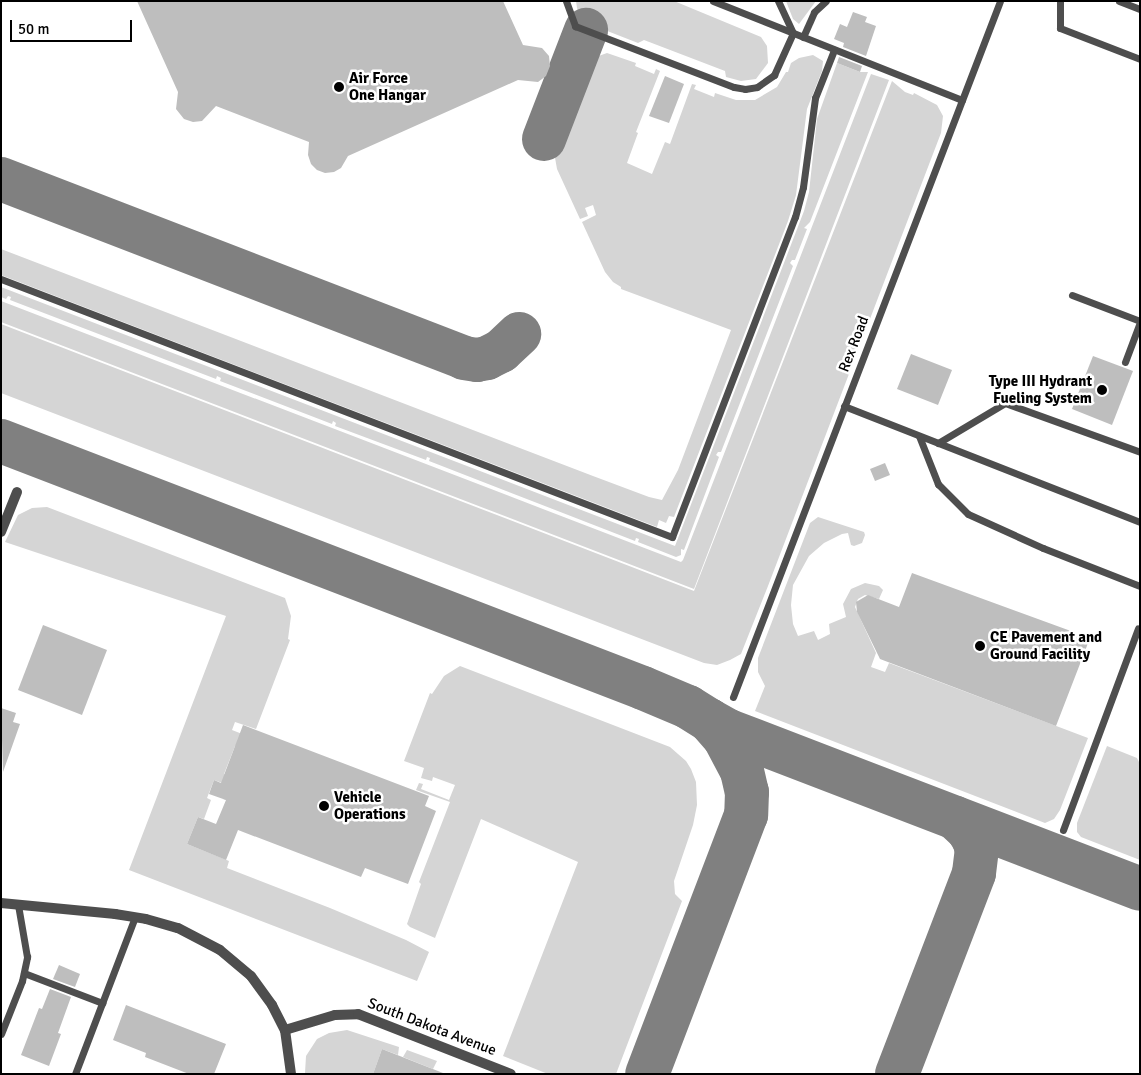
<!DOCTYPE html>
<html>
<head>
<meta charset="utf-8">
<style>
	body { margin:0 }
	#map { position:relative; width:1141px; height:1075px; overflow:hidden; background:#fff; font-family:Signika,sans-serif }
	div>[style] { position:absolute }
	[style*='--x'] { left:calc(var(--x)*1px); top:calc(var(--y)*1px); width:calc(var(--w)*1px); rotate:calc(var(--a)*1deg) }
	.green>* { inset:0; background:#d5d5d5 }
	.taxiway>* { height:44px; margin:-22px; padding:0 22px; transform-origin:22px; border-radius:22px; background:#808080 }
	.building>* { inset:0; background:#bebebe }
	.service>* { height:7px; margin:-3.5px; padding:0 3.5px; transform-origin:3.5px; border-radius:3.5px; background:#4e4e4e }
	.minor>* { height:10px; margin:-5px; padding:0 5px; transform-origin:5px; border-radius:5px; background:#4e4e4e }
	.dots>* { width:14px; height:14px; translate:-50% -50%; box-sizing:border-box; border:2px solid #fff; border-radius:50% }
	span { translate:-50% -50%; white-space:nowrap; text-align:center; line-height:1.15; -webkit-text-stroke:5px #fff; paint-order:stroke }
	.poi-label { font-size:15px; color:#000; font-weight:700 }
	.left { translate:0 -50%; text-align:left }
	.right { translate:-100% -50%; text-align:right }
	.street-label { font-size:15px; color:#000 }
	.frame { position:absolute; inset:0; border:2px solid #000; pointer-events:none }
	.scale { position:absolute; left:10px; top:20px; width:122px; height:22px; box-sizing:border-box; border:2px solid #000; border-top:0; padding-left:6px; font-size:15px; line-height:18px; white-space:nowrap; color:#000; -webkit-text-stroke:4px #fff; paint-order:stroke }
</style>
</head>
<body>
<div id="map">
	<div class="green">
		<div style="clip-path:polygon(576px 1px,674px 1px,761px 37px,767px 46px,768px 63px,756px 79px,741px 81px,726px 77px,725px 71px,644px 40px,638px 43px,592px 25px,582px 19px,577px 8px)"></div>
		<div style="clip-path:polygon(786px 1px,816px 1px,799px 24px,793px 19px)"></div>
		<div style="clip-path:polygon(607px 53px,636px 63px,635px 66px,654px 74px,656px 69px,660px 71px,636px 132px,638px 133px,627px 163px,652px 174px,665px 142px,670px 144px,692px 84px,696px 85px,694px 89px,714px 97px,715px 93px,736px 100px,755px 100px,777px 87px,786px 72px,788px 72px,791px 63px,799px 58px,813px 55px,823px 61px,822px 71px,807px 109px,796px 195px,788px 221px,674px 517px,669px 516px,666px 523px,659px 520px,657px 527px,1px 275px,1px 249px,593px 476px,649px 497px,662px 500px,678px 470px,731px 330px,621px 289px,621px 287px,613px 282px,605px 272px,582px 222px,596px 215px,593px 205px,585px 208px,588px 216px,580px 219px,557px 169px,554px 152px,583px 70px,585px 71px,589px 64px,588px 63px,593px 58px)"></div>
		<div style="clip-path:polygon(837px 63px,860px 72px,868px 72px,810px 222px,804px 228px,807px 229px,795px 260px,792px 260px,790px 263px,793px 266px,721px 452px,718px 452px,716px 455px,719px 457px,684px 550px,681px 549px,681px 555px,676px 557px,638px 542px,639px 539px,636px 538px,635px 541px,429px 461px,430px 458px,427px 457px,426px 460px,335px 426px,336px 423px,333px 421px,332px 424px,220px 381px,221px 378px,217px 376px,216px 379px,10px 300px,11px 297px,8px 296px,6px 299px,1px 297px,1px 287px,675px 546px,804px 211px,809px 192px,817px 119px)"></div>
		<div style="clip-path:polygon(871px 74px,889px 80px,694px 589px,1px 322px,1px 301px,681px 562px,683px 560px)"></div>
		<div style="clip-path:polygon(892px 81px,905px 92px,913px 95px,914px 93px,937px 105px,943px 116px,941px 133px,768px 586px,741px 654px,730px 660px,717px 665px,704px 663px,1px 393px,1px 324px,694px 591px)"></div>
		<div style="clip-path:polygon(47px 507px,285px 598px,291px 616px,288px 639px,290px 640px,256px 729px,235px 722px,232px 730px,250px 737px,235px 746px,224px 774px,234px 778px,226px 800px,223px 799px,228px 785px,214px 780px,207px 798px,211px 800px,204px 819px,198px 817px,187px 844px,229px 861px,227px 868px,330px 908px,406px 940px,429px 952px,417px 981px,129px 870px,226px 616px,5px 542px,18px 515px,32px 508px)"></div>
		<div style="clip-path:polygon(818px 517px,864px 532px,865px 535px,862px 543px,854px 546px,851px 545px,848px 533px,842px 534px,824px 543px,809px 556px,793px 585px,791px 605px,793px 624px,798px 636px,814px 631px,818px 640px,830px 634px,829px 624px,846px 617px,843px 604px,851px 589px,865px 583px,879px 586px,883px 590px,879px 599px,865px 595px,858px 599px,855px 607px,876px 653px,871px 667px,885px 672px,889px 663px,1088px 738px,1060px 810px,1054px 819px,1045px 823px,755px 711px,765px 686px,758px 672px,758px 658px,810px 523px)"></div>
		<div style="clip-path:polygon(460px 666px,670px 747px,686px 761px,691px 769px,696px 782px,697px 805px,693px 825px,674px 881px,675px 894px,682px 901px,616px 1074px,548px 1074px,503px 1056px,578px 862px,481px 819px,435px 938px,410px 927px,407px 924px,421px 884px,419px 882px,450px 802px,416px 790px,419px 783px,423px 784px,421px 789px,449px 800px,455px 785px,433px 777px,432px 781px,421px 778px,424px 768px,404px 761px,430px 693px,432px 694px,444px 676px)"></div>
		<div style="clip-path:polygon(1107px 746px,1137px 758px,1140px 764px,1140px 860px,1081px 837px,1077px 832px,1077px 823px)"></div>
		<div style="clip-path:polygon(347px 1030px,399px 1047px,398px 1055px,382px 1049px,373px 1074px,305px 1073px,306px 1056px,317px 1039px,329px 1033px)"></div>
		<div style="clip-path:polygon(407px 1050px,437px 1061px,433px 1069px,403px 1057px)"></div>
	</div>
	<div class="taxiway">
		<div style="--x:544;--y:139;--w:117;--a:-68.9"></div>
		<div style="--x:1;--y:179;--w:496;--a:21.1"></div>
		<div style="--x:464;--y:358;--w:13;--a:9"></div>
		<div style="--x:477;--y:360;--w:10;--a:-11"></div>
		<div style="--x:487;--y:358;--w:16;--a:-27"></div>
		<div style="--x:501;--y:351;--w:25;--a:-43"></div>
		<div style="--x:1;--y:441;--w:688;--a:21.04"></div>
		<div style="--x:643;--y:688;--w:49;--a:22.9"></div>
		<div style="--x:688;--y:707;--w:25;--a:32"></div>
		<div style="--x:709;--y:720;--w:23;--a:49"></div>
		<div style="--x:724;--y:737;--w:38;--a:62"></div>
		<div style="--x:742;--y:771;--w:22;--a:77"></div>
		<div style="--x:747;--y:792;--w:23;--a:92"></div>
		<div style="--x:746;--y:815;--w:277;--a:110.9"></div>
		<div style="--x:709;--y:720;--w:23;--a:29"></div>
		<div style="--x:729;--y:731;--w:440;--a:21"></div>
		<div style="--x:897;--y:1074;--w:215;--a:-69"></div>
		<div style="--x:974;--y:873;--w:23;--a:-83"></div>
		<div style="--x:977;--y:850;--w:10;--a:-107"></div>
		<div style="--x:974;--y:840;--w:12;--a:-121"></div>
		<div style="--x:968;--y:830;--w:18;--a:-137"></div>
	</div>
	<div class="building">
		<div style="clip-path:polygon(137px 1px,503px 1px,523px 45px,542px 48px,549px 56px,550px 66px,546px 76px,538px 82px,518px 80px,348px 156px,341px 168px,334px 172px,325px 173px,317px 170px,311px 164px,308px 155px,309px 142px,265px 125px,216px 106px,202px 121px,193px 122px,184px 119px,176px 109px,178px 92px)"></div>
		<div style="clip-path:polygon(853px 12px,867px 17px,865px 22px,876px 26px,866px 56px,843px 47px,844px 43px,834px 39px,840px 24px,847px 27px)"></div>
		<div style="clip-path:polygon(839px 57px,862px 66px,860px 72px,837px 63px)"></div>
		<div style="clip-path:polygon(665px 76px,684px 84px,669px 123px,649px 116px)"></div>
		<div style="clip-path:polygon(911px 354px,952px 370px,938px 405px,897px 389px)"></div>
		<div style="clip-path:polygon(1093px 356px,1133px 371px,1112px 425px,1072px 409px)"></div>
		<div style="clip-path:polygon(885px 463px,890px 475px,875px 481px,870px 469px)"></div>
		<div style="clip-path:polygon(912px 573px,1090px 638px,1056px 726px,880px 659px,857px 612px,856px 602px,868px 595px,899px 607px)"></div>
		<div style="clip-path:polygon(43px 625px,107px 650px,82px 715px,18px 690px)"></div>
		<div style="clip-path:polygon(1px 708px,16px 713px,13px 722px,20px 724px,3px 772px)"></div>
		<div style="clip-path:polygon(243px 725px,429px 796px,425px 806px,436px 811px,408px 884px,365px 868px,361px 877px,238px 830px,226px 860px,187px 844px,198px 817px,216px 824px,226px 800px,209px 794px,214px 780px,221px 783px)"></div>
		<div style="clip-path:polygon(59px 965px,80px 974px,75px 987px,53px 979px)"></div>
		<div style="clip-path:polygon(50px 989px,71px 997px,58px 1033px,61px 1034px,49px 1066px,21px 1055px,39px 1008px,42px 1009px)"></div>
		<div style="clip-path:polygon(126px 1005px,226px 1044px,214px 1074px,189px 1074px,145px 1057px,146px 1053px,113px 1040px)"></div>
		<div style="clip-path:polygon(382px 1049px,443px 1073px,442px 1074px,373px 1074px)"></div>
	</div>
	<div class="service">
		<div style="--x:566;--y:1;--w:27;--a:70"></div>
		<div style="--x:575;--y:26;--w:170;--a:21"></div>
		<div style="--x:734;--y:87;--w:11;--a:10"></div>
		<div style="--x:745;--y:89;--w:12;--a:-9"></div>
		<div style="--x:757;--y:87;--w:21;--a:-35"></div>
		<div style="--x:774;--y:75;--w:46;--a:-65.7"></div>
		<div style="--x:793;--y:33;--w:35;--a:-115"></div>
		<div style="--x:713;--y:1;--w:268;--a:21.7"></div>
		<div style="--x:1060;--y:1;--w:27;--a:90"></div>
		<div style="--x:1060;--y:28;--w:86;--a:21.2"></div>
		<div style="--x:1119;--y:1;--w:22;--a:21"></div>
		<div style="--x:803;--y:37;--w:27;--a:-66"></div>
		<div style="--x:814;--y:12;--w:16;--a:-43"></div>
		<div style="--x:1;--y:279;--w:719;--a:21.03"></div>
		<div style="--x:672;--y:537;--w:343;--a:-69"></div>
		<div style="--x:795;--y:217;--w:31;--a:-75"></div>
		<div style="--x:803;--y:187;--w:90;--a:-82.3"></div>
		<div style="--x:815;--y:98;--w:52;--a:-68.4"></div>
		<div style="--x:1072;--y:295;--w:73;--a:20.9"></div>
		<div style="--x:1125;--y:362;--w:43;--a:-69.4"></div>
		<div style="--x:844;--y:406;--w:318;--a:21.4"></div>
		<div style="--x:919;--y:436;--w:52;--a:68.4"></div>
		<div style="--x:938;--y:484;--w:42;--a:45"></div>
		<div style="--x:968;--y:514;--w:82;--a:24.4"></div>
		<div style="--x:1043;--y:548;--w:104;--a:21.4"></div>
		<div style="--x:938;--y:443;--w:78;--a:-30.8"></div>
		<div style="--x:1005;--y:403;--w:144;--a:19.9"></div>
		<div style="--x:733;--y:697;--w:745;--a:-69.01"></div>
		<div style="--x:1063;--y:830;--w:215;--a:-69.6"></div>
		<div style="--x:24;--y:973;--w:84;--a:21"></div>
		<div style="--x:1;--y:1034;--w:57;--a:-68.4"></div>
		<div style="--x:22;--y:981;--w:25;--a:-78"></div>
		<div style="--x:27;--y:957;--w:53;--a:-99.8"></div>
		<div style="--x:75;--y:1074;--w:168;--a:-69.1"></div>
	</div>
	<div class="minor">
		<div style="--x:1;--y:532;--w:43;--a:-68.2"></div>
		<div style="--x:1;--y:903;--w:115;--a:5.5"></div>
		<div style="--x:115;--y:914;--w:31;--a:9"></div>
		<div style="--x:146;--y:919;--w:33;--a:16"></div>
		<div style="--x:178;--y:928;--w:47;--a:27.6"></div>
		<div style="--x:220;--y:950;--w:40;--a:40"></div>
		<div style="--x:251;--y:976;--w:36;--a:54"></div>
		<div style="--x:272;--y:1005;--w:28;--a:63"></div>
		<div style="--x:285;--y:1030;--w:44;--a:82.2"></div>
		<div style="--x:285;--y:1030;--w:52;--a:-16.7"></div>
		<div style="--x:335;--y:1015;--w:23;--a:-2"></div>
		<div style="--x:358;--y:1014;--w:164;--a:21.4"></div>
	</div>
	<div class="dots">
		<div style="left:339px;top:87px;background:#000"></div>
		<div style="left:1102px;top:390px;background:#000"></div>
		<div style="left:980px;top:646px;background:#000"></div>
		<div style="left:324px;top:806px;background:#000"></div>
	</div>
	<div class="poi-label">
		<span class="left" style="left:349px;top:87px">Air Force<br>One Hangar</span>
		<span class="right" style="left:1092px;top:390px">Type III Hydrant<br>Fueling System</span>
		<span class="left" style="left:990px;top:646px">CE Pavement and<br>Ground Facility</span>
		<span class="left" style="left:334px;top:806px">Vehicle<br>Operations</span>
	</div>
	<div class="street-label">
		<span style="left:854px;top:344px;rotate:-69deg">Rex Road</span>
		<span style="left:432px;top:1027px;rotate:21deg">South Dakota Avenue</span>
	</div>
	<div class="frame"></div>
	<div class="scale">50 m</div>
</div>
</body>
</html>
